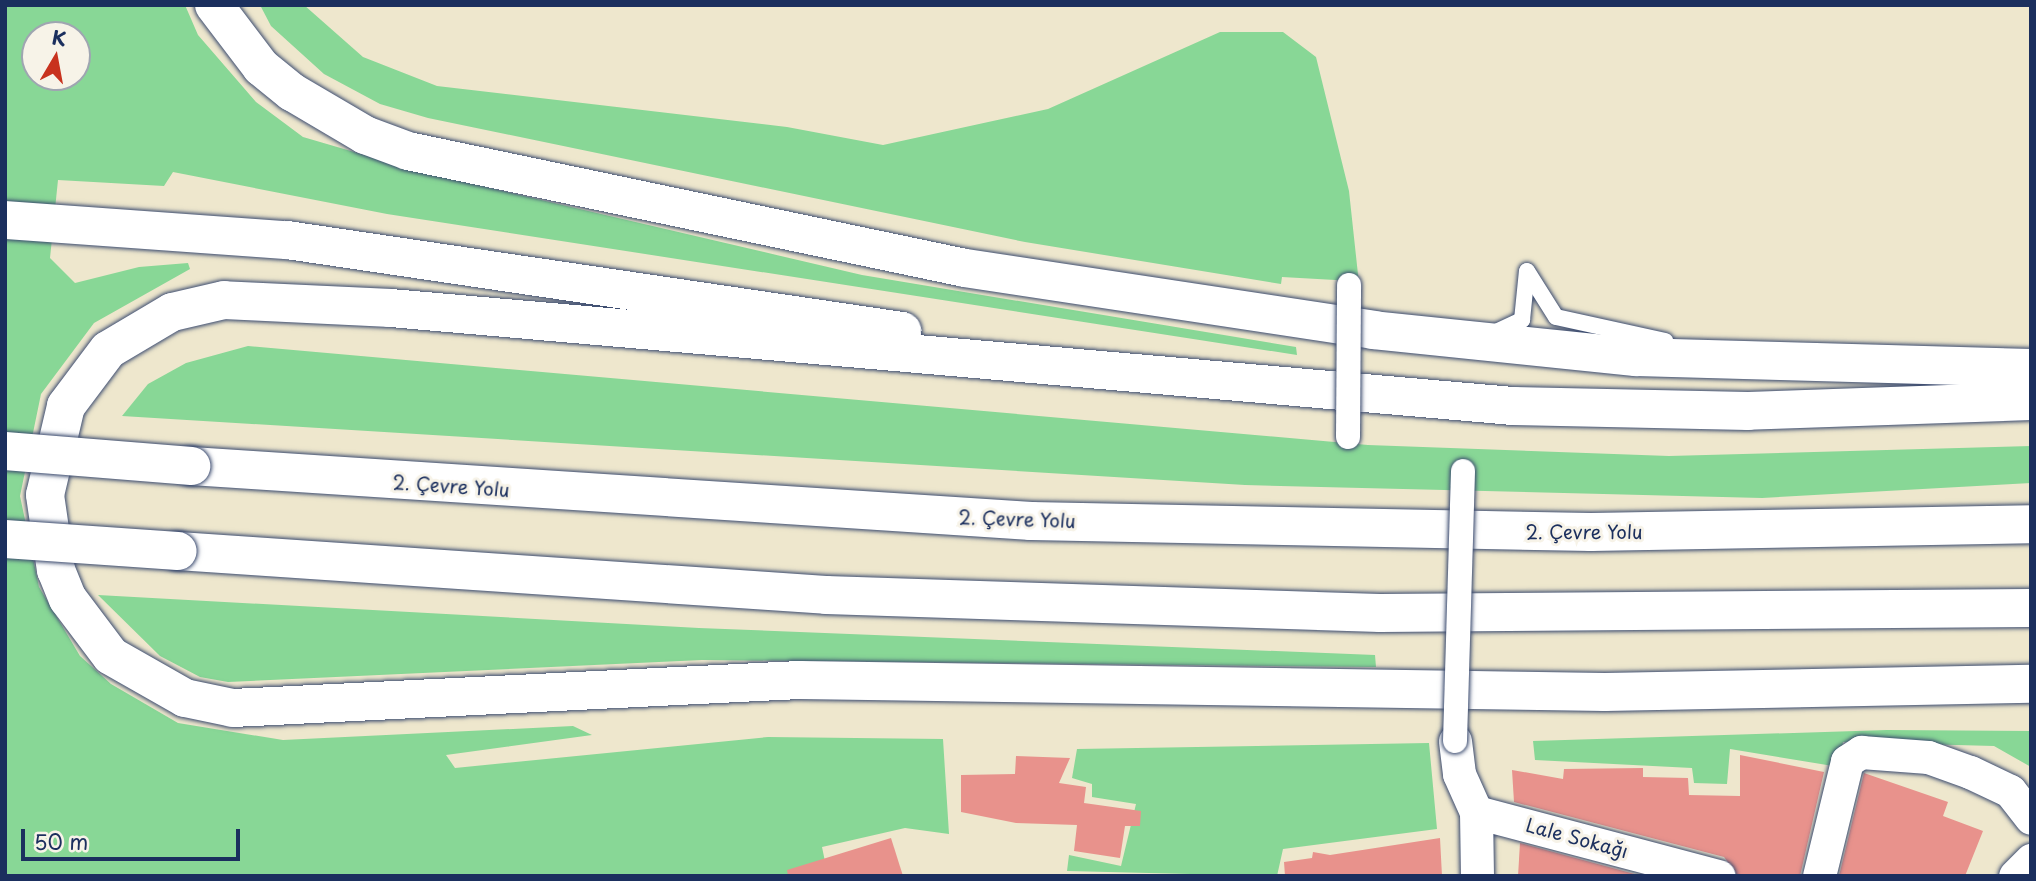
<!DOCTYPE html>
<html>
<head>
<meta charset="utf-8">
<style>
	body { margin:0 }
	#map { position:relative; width:2036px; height:881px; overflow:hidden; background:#eee7cd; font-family:"Playpen Sans",sans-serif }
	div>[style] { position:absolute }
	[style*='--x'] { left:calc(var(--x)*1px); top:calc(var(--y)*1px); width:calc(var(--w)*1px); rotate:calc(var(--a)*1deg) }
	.green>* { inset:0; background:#88d796 }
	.building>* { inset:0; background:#e8928c }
	.roads { filter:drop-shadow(0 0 2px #3b4b6f) drop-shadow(0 0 2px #3b4b6f) }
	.service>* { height:16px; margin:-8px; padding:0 8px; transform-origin:8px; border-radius:8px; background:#fff }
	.minor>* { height:33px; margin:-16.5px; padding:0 16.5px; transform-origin:16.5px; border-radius:16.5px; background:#fff }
	.motorway>* { height:38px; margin:-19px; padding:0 19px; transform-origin:19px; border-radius:19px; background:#fff }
	.bridges { filter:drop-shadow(0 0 2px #3b4b6f) drop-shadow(0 0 2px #3b4b6f) }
	.pedestrian-bridge>* { height:24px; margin:-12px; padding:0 12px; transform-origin:12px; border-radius:12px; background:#fff }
	.motorway-bridge>* { height:38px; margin:-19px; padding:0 19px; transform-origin:19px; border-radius:19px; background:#fff }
	span { translate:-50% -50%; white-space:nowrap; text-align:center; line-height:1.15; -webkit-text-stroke:6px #f7f3e8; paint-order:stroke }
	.street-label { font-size:19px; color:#1b2f5e }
	.frame { position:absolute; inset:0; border:7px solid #1b2f5e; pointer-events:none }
	.north { position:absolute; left:21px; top:21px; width:70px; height:70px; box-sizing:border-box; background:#f7f3e8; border:2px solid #9fa5b1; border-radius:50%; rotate:10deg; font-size:19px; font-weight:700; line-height:28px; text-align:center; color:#1b2f5e }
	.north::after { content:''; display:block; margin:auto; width:24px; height:32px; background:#c8321e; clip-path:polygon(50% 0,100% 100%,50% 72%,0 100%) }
	.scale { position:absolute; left:21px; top:829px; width:219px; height:32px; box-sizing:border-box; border:4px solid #1b2f5e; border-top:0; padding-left:9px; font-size:21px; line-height:24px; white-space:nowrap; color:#1b2f5e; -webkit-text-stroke:5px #f7f3e8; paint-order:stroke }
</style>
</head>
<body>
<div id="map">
	<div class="green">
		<div style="clip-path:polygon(evenodd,5px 5px,185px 5px,198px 35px,256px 102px,303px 137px,426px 173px,862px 275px,1296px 347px,1297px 355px,387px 214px,173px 172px,164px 186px,58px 180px,50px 258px,75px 283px,139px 267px,188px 263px,190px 269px,94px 323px,41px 394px,20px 496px,39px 587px,80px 656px,111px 684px,178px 723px,283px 740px,573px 726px,592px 735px,446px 755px,455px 768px,768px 737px,943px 739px,949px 834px,905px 828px,822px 847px,828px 876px,5px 876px,5px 5px,35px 35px,77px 35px,77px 77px,35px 77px,35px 35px)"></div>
		<div style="clip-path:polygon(260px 5px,304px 5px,363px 57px,437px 86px,787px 127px,883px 145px,1048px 109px,1220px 32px,1283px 32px,1316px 57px,1349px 191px,1360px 293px,1353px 281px,1282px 277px,1281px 284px,1025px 242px,428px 118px,380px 104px,324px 74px,271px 26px)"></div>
		<div style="clip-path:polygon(248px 346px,1368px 445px,1669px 456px,2031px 446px,2031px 483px,1762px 498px,1245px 485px,122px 416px,148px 384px,186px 363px)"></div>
		<div style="clip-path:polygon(98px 595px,699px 628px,1375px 655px,1376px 667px,702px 660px,228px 682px,200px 677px,160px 656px)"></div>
		<div style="clip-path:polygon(1887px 730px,2031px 731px,2031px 767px,1994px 746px,1843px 742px,1839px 767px,1730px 749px,1727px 784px,1694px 783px,1692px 768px,1535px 760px,1533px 741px)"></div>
		<div style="clip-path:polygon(1429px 743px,1437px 829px,1283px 849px,1277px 876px,1067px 871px,1069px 855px,1121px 866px,1136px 804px,1092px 797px,1092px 784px,1072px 778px,1077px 749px)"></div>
	</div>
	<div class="building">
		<div style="clip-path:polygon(1740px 755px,1824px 772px,1800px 876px,1738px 876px,1724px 857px,1514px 802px,1512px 770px,1563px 779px,1564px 769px,1643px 768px,1643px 777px,1688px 778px,1689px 795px,1740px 796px)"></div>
		<div style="clip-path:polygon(1016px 756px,1070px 758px,1059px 783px,1086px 787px,1084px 803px,1141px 811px,1140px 826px,1125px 826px,1120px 858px,1074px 851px,1077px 825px,1016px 823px,961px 812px,961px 775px,1015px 774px)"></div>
		<div style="clip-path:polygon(1864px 773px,1948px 802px,1943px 816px,1983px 831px,1965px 876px,1839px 876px)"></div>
		<div style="clip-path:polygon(891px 838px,903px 876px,788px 876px,787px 870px)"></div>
		<div style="clip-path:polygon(1440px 838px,1442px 876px,1285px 876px,1284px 862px,1312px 858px,1313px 852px,1330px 855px)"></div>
		<div style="clip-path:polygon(1520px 843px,1642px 876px,1518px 876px)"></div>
	</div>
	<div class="roads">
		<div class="service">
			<div style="--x:1496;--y:332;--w:29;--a:-25"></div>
			<div style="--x:1522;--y:320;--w:49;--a:-84.2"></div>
			<div style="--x:1527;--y:271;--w:54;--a:57.8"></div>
			<div style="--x:1556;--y:317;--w:112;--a:12.4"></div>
		</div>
		<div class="minor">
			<div style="--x:1455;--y:741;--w:33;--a:83"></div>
			<div style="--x:1459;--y:774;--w:42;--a:65.9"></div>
			<div style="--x:1476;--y:812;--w:64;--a:89.1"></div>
			<div style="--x:1476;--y:812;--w:251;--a:14.8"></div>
			<div style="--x:1819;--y:876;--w:118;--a:-76.3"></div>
			<div style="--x:1847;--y:761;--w:17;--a:-33"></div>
			<div style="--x:1861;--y:752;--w:67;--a:4.3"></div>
			<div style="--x:1928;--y:757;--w:45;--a:19.7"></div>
			<div style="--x:1970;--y:772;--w:44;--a:25.4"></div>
			<div style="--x:2010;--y:791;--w:34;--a:52"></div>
			<div style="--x:2015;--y:876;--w:23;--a:-45"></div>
		</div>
		<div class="motorway">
			<div style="--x:214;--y:5;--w:78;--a:52.8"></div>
			<div style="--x:261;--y:67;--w:40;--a:39"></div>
			<div style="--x:292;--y:92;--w:85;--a:30.5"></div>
			<div style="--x:365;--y:135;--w:46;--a:20.4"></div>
			<div style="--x:408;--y:151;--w:569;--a:11.86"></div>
			<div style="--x:965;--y:268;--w:413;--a:8.6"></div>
			<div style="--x:1373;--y:330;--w:264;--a:5.9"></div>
			<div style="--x:1636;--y:357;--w:395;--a:1.6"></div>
			<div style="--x:5;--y:220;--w:283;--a:4.1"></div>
			<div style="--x:287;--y:240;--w:622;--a:8.42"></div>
			<div style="--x:2031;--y:401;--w:283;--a:178"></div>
			<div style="--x:1748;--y:411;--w:235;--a:-178.8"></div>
			<div style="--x:1513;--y:406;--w:1126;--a:-175.01"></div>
			<div style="--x:391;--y:308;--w:167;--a:-177.3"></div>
			<div style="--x:224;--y:300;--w:53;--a:167"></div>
			<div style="--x:172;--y:312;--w:74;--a:149.3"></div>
			<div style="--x:108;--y:350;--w:70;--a:126.9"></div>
			<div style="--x:66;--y:406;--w:91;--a:103.3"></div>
			<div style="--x:45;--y:495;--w:76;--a:81.7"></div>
			<div style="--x:56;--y:570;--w:31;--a:68"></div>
			<div style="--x:68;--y:599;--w:71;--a:53"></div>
			<div style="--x:111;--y:656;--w:85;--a:29.6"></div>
			<div style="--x:185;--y:698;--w:49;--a:11.8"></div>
			<div style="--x:233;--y:708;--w:568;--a:-2.83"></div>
			<div style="--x:800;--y:680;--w:805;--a:0.85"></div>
			<div style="--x:1605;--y:692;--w:426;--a:-1.1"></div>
			<div style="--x:191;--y:466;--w:842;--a:3.75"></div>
			<div style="--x:1031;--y:521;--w:560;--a:1.13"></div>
			<div style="--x:1591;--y:532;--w:440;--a:-1"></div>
			<div style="--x:178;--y:551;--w:649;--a:3.88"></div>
			<div style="--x:826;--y:595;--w:554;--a:1.86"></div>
			<div style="--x:1380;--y:613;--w:651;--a:-0.44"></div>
		</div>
	</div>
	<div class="bridges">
		<div class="pedestrian-bridge">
			<div style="--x:1348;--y:437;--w:152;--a:-89.6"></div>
			<div style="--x:1455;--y:741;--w:270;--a:-88.3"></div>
		</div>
		<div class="motorway-bridge">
			<div style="--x:5;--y:451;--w:187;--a:4.6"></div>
			<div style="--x:5;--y:539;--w:173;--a:4"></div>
		</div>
	</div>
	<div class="street-label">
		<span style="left:451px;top:486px;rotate:4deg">2. Çevre Yolu</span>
		<span style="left:1017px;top:519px;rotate:2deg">2. Çevre Yolu</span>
		<span style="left:1584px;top:532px">2. Çevre Yolu</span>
		<span style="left:1577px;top:838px;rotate:15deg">Lale Sokağı</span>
	</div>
	<div class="frame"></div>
	<div class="north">K</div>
	<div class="scale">50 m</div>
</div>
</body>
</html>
